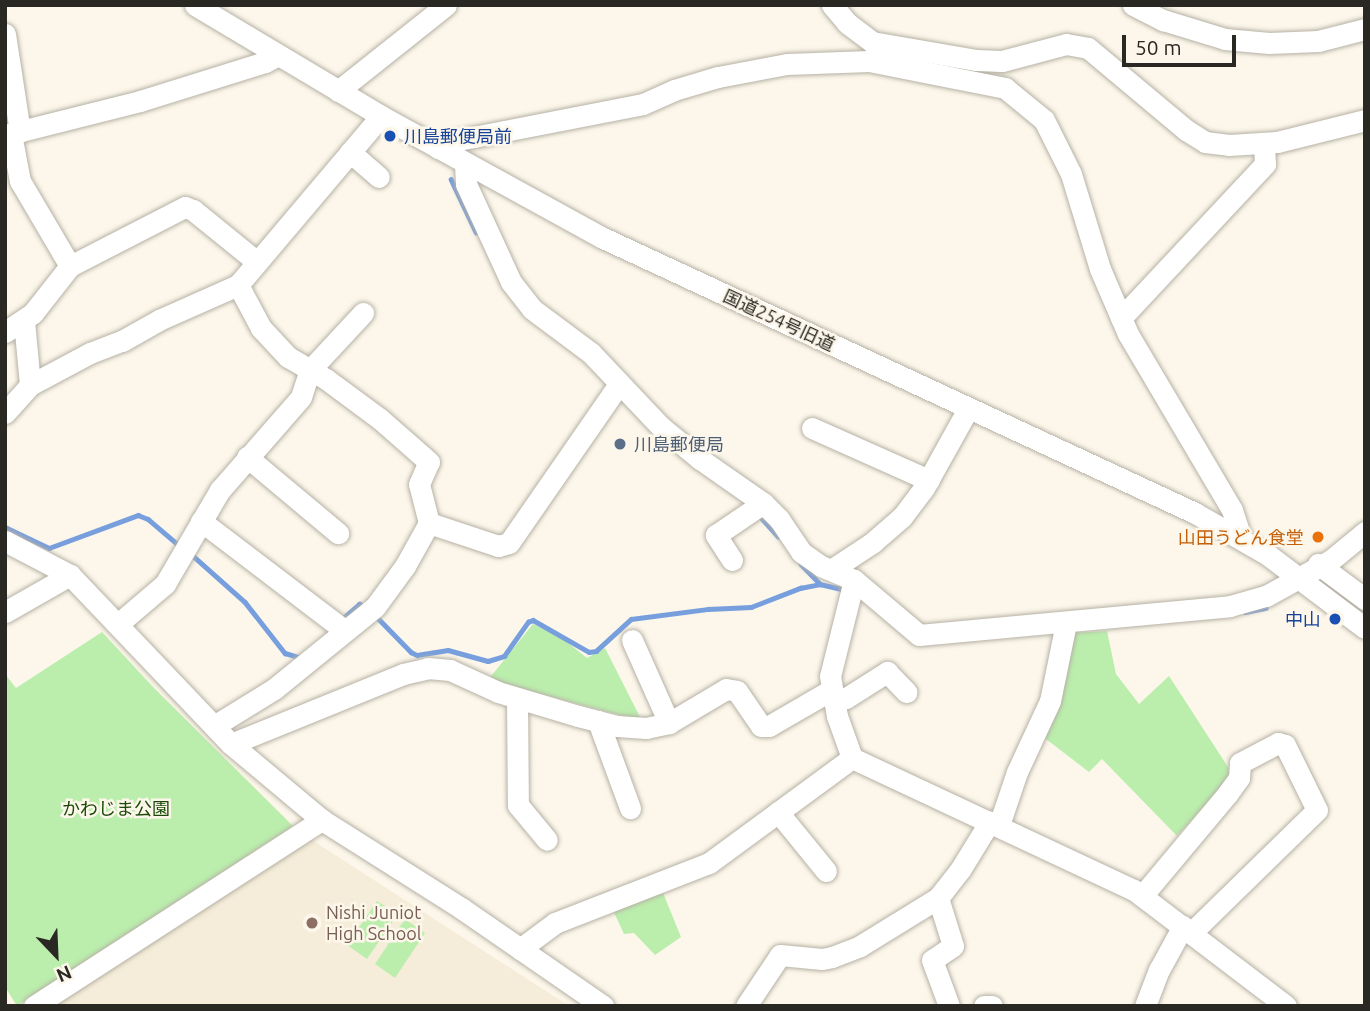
<!DOCTYPE html>
<html>
<head>
<meta charset="utf-8">
<style>
	body { margin:0 }
	#map { position:relative; width:1370px; height:1011px; overflow:hidden; background:#fcf7ea; font-family:Ubuntu,"Noto Sans JP",sans-serif }
	div>[style] { position:absolute }
	[style*='--x'] { left:calc(var(--x)*1px); top:calc(var(--y)*1px); width:calc(var(--w)*1px); rotate:calc(var(--a)*1deg) }
	.built>* { inset:0; background:#f5edd9 }
	.green>* { inset:0; background:#bbeead }
	.stream>* { height:4.5px; margin:-2.25px; padding:0 2.25px; transform-origin:2.25px; border-radius:2.25px; background:#779fde }
	.roads { filter:drop-shadow(0 0 2px #b6b1a5) drop-shadow(0 0 2px #b6b1a5) }
	.minor>* { height:21px; margin:-10.5px; padding:0 10.5px; transform-origin:10.5px; border-radius:10.5px; background:#fff }
	.dots>* { width:19px; height:19px; translate:-50% -50%; box-sizing:border-box; border:4px solid #fcf7ea; border-radius:50% }
	span { translate:-50% -50%; white-space:nowrap; text-align:center; line-height:1.15; -webkit-text-stroke:5px #fcf7ea; paint-order:stroke }
	.transit-label { font-size:18px; color:#164399 }
	.left { translate:0 -50%; text-align:left }
	.right { translate:-100% -50%; text-align:right }
	.street-label { font-size:18px; color:#2a2823 }
	.service-label { font-size:18px; color:#4e5e75 }
	.food-label { font-size:18px; color:#c56008 }
	.park-label { font-size:18px; color:#1a4908 }
	.education-label { font-size:18px; color:#785e54 }
	.frame { position:absolute; inset:0; border:7px solid #2a2823; pointer-events:none }
	.north { position:absolute; left:21px; top:920px; width:70px; height:70px; -webkit-text-stroke:5px #fcf7ea; paint-order:stroke; rotate:157deg; font-size:19px; font-weight:700; line-height:28px; text-align:center; color:#2a2823 }
	.north::after { content:''; display:block; margin:auto; width:24px; height:32px; background:#2a2823; clip-path:polygon(50% 0,100% 100%,50% 72%,0 100%) }
	.scale { position:absolute; left:1122px; top:35px; width:114px; height:32px; box-sizing:border-box; border:4px solid #2a2823; border-top:0; padding-left:9px; font-size:21px; line-height:24px; white-space:nowrap; color:#2a2823; -webkit-text-stroke:5px #fcf7ea; paint-order:stroke }
</style>
</head>
<body>
<div id="map">
	<div class="built">
		<div style="clip-path:polygon(312px 840px,569px 1006px,53px 1006px)"></div>
	</div>
	<div class="green">
		<div style="clip-path:polygon(533px 624px,563px 639px,587px 658px,605px 648px,642px 721px,488px 680px)"></div>
		<div style="clip-path:polygon(1107px 631px,1116px 674px,1139px 704px,1169px 676px,1228px 767px,1231px 777px,1177px 836px,1102px 759px,1089px 772px,1042px 736px,1070px 633px)"></div>
		<div style="clip-path:polygon(102px 632px,154px 688px,293px 826px,17px 1006px,5px 987px,5px 674px,16px 688px)"></div>
		<div style="clip-path:polygon(661px 888px,681px 937px,655px 955px,634px 933px,624px 934px,611px 906px)"></div>
		<div style="clip-path:polygon(377px 901px,398px 914px,367px 959px,347px 945px)"></div>
		<div style="clip-path:polygon(405px 919px,425px 933px,395px 978px,375px 964px)"></div>
	</div>
	<div class="stream">
		<div style="--x:451;--y:179;--w:59;--a:64.7"></div>
		<div style="--x:758;--y:514;--w:30;--a:48"></div>
		<div style="--x:5;--y:527;--w:49;--a:25.5"></div>
		<div style="--x:49;--y:548;--w:95;--a:-20.3"></div>
		<div style="--x:138;--y:515;--w:11;--a:22"></div>
		<div style="--x:148;--y:519;--w:43;--a:40.3"></div>
		<div style="--x:191;--y:554;--w:72;--a:41.6"></div>
		<div style="--x:245;--y:602;--w:65;--a:51.9"></div>
		<div style="--x:285;--y:653;--w:14;--a:17"></div>
		<div style="--x:801;--y:564;--w:28;--a:46"></div>
		<div style="--x:820;--y:584;--w:26;--a:13"></div>
		<div style="--x:1245;--y:612;--w:21;--a:-11"></div>
		<div style="--x:375;--y:615;--w:52;--a:45.8"></div>
		<div style="--x:411;--y:652;--w:7;--a:27"></div>
		<div style="--x:417;--y:655;--w:31;--a:-9"></div>
		<div style="--x:448;--y:650;--w:41;--a:15.4"></div>
		<div style="--x:488;--y:661;--w:17;--a:-17"></div>
		<div style="--x:504;--y:656;--w:42;--a:-54.8"></div>
		<div style="--x:528;--y:622;--w:5;--a:-22"></div>
		<div style="--x:533;--y:620;--w:64;--a:29.7"></div>
		<div style="--x:589;--y:652;--w:7;--a:-8"></div>
		<div style="--x:596;--y:651;--w:47;--a:-42.4"></div>
		<div style="--x:631;--y:619;--w:78;--a:-7.4"></div>
		<div style="--x:708;--y:609;--w:43;--a:-2.7"></div>
		<div style="--x:751;--y:607;--w:53;--a:-21.2"></div>
		<div style="--x:800;--y:588;--w:20;--a:-11"></div>
		<div style="--x:342;--y:619;--w:23;--a:-41"></div>
		<div style="--x:359;--y:604;--w:8;--a:23"></div>
	</div>
	<div class="roads">
		<div class="minor">
			<div style="--x:195;--y:5;--w:217;--a:30.8"></div>
			<div style="--x:381;--y:116;--w:251;--a:28.8"></div>
			<div style="--x:601;--y:237;--w:655;--a:24.92"></div>
			<div style="--x:1195;--y:513;--w:84;--a:29.9"></div>
			<div style="--x:1268;--y:555;--w:121;--a:37"></div>
			<div style="--x:832;--y:5;--w:23;--a:50"></div>
			<div style="--x:847;--y:23;--w:31;--a:37"></div>
			<div style="--x:872;--y:42;--w:106;--a:9.8"></div>
			<div style="--x:976;--y:60;--w:26;--a:2"></div>
			<div style="--x:1002;--y:61;--w:66;--a:-14.9"></div>
			<div style="--x:1066;--y:44;--w:22;--a:10"></div>
			<div style="--x:1088;--y:48;--w:128;--a:39.9"></div>
			<div style="--x:1186;--y:130;--w:22;--a:32"></div>
			<div style="--x:1205;--y:142;--w:24;--a:7"></div>
			<div style="--x:1229;--y:145;--w:48;--a:-3.6"></div>
			<div style="--x:1277;--y:142;--w:91;--a:-14"></div>
			<div style="--x:1133;--y:5;--w:34;--a:27"></div>
			<div style="--x:1163;--y:20;--w:65;--a:17"></div>
			<div style="--x:1225;--y:39;--w:44;--a:5.2"></div>
			<div style="--x:1269;--y:43;--w:49;--a:-2.3"></div>
			<div style="--x:1318;--y:41;--w:49;--a:-14.3"></div>
			<div style="--x:5;--y:34;--w:99;--a:81.3"></div>
			<div style="--x:338;--y:91;--w:138;--a:-38.5"></div>
			<div style="--x:11;--y:134;--w:48;--a:79.2"></div>
			<div style="--x:20;--y:181;--w:99;--a:59.5"></div>
			<div style="--x:5;--y:135;--w:139;--a:-14.1"></div>
			<div style="--x:140;--y:101;--w:131;--a:-17.3"></div>
			<div style="--x:265;--y:62;--w:15;--a:-28"></div>
			<div style="--x:438;--y:148;--w:22;--a:-22"></div>
			<div style="--x:458;--y:140;--w:188;--a:-11"></div>
			<div style="--x:643;--y:104;--w:34;--a:-24"></div>
			<div style="--x:674;--y:90;--w:46;--a:-16.5"></div>
			<div style="--x:718;--y:77;--w:70;--a:-10.7"></div>
			<div style="--x:787;--y:64;--w:82;--a:-2.1"></div>
			<div style="--x:869;--y:61;--w:139;--a:11.2"></div>
			<div style="--x:1005;--y:88;--w:50;--a:39.4"></div>
			<div style="--x:1044;--y:120;--w:60;--a:63.4"></div>
			<div style="--x:1071;--y:174;--w:99;--a:73"></div>
			<div style="--x:1100;--y:269;--w:71;--a:66.7"></div>
			<div style="--x:1128;--y:334;--w:204;--a:59.4"></div>
			<div style="--x:1232;--y:510;--w:29;--a:72"></div>
			<div style="--x:350;--y:152;--w:38;--a:41"></div>
			<div style="--x:465;--y:164;--w:20;--a:87"></div>
			<div style="--x:466;--y:184;--w:108;--a:65.3"></div>
			<div style="--x:511;--y:282;--w:34;--a:52"></div>
			<div style="--x:532;--y:309;--w:74;--a:36.7"></div>
			<div style="--x:591;--y:353;--w:100;--a:46.6"></div>
			<div style="--x:660;--y:426;--w:52;--a:39.5"></div>
			<div style="--x:700;--y:459;--w:77;--a:34.9"></div>
			<div style="--x:763;--y:503;--w:23;--a:45"></div>
			<div style="--x:779;--y:519;--w:40;--a:56"></div>
			<div style="--x:801;--y:552;--w:24;--a:35"></div>
			<div style="--x:821;--y:566;--w:36;--a:23"></div>
			<div style="--x:854;--y:580;--w:85;--a:40.2"></div>
			<div style="--x:919;--y:635;--w:312;--a:-5.3"></div>
			<div style="--x:1230;--y:606;--w:37;--a:-16"></div>
			<div style="--x:1266;--y:596;--w:74;--a:-29"></div>
			<div style="--x:1331;--y:560;--w:44;--a:-39.5"></div>
			<div style="--x:1121;--y:318;--w:211;--a:-46.9"></div>
			<div style="--x:1265;--y:164;--w:21;--a:-93"></div>
			<div style="--x:24;--y:321;--w:64;--a:84.6"></div>
			<div style="--x:5;--y:332;--w:34;--a:-34"></div>
			<div style="--x:33;--y:313;--w:60;--a:-51.8"></div>
			<div style="--x:70;--y:266;--w:129;--a:-27.2"></div>
			<div style="--x:185;--y:207;--w:9;--a:21"></div>
			<div style="--x:193;--y:210;--w:82;--a:39.1"></div>
			<div style="--x:5;--y:413;--w:38;--a:-48"></div>
			<div style="--x:30;--y:385;--w:68;--a:-28.1"></div>
			<div style="--x:90;--y:353;--w:34;--a:-21"></div>
			<div style="--x:122;--y:341;--w:43;--a:-29.6"></div>
			<div style="--x:159;--y:320;--w:86;--a:-23.9"></div>
			<div style="--x:238;--y:285;--w:221;--a:-49.8"></div>
			<div style="--x:812;--y:428;--w:128;--a:24"></div>
			<div style="--x:247;--y:457;--w:119;--a:39.9"></div>
			<div style="--x:201;--y:521;--w:180;--a:37.3"></div>
			<div style="--x:429;--y:523;--w:73;--a:18.4"></div>
			<div style="--x:498;--y:546;--w:11;--a:-15"></div>
			<div style="--x:509;--y:543;--w:193;--a:-55.3"></div>
			<div style="--x:5;--y:541;--w:73;--a:27.6"></div>
			<div style="--x:70;--y:575;--w:233;--a:46.4"></div>
			<div style="--x:231;--y:744;--w:119;--a:39.9"></div>
			<div style="--x:322;--y:820;--w:165;--a:32.3"></div>
			<div style="--x:461;--y:908;--w:173;--a:34.6"></div>
			<div style="--x:732;--y:560;--w:30;--a:-123"></div>
			<div style="--x:716;--y:535;--w:57;--a:-34.2"></div>
			<div style="--x:1318;--y:564;--w:59;--a:36.7"></div>
			<div style="--x:831;--y:570;--w:49;--a:-33.4"></div>
			<div style="--x:872;--y:543;--w:40;--a:-41"></div>
			<div style="--x:902;--y:517;--w:36;--a:-53"></div>
			<div style="--x:924;--y:488;--w:90;--a:-60.9"></div>
			<div style="--x:854;--y:580;--w:99;--a:104"></div>
			<div style="--x:830;--y:676;--w:41;--a:80.1"></div>
			<div style="--x:837;--y:716;--w:45;--a:70.3"></div>
			<div style="--x:852;--y:758;--w:311;--a:25.1"></div>
			<div style="--x:1134;--y:890;--w:191;--a:37.3"></div>
			<div style="--x:5;--y:612;--w:75;--a:-29.6"></div>
			<div style="--x:118;--y:624;--w:62;--a:-40.4"></div>
			<div style="--x:165;--y:584;--w:109;--a:-59.7"></div>
			<div style="--x:220;--y:490;--w:123;--a:-48.9"></div>
			<div style="--x:301;--y:397;--w:28;--a:-72"></div>
			<div style="--x:310;--y:370;--w:78;--a:-47.1"></div>
			<div style="--x:632;--y:640;--w:91;--a:66"></div>
			<div style="--x:517;--y:698;--w:107;--a:89.5"></div>
			<div style="--x:518;--y:805;--w:45;--a:50.4"></div>
			<div style="--x:834;--y:701;--w:12;--a:-14"></div>
			<div style="--x:846;--y:698;--w:49;--a:-32.4"></div>
			<div style="--x:887;--y:672;--w:28;--a:46"></div>
			<div style="--x:598;--y:721;--w:93;--a:69.8"></div>
			<div style="--x:214;--y:726;--w:70;--a:-31.7"></div>
			<div style="--x:274;--y:689;--w:130;--a:-39.1"></div>
			<div style="--x:375;--y:607;--w:51;--a:-53.8"></div>
			<div style="--x:405;--y:566;--w:49;--a:-60.8"></div>
			<div style="--x:429;--y:523;--w:40;--a:-104.4"></div>
			<div style="--x:419;--y:484;--w:24;--a:-66"></div>
			<div style="--x:429;--y:462;--w:65;--a:-138.7"></div>
			<div style="--x:380;--y:419;--w:67;--a:-143.5"></div>
			<div style="--x:326;--y:379;--w:44;--a:-149.9"></div>
			<div style="--x:288;--y:357;--w:40;--a:-133"></div>
			<div style="--x:261;--y:328;--w:49;--a:-118.1"></div>
			<div style="--x:231;--y:744;--w:186;--a:-22.1"></div>
			<div style="--x:403;--y:674;--w:26;--a:-13"></div>
			<div style="--x:428;--y:668;--w:22;--a:5"></div>
			<div style="--x:450;--y:670;--w:53;--a:24.6"></div>
			<div style="--x:498;--y:692;--w:84;--a:16.7"></div>
			<div style="--x:578;--y:716;--w:40;--a:14.4"></div>
			<div style="--x:617;--y:726;--w:29;--a:4"></div>
			<div style="--x:646;--y:728;--w:24;--a:-12"></div>
			<div style="--x:669;--y:723;--w:66;--a:-30.8"></div>
			<div style="--x:726;--y:689;--w:11;--a:10"></div>
			<div style="--x:737;--y:691;--w:42;--a:55.6"></div>
			<div style="--x:761;--y:726;--w:8;--a:0"></div>
			<div style="--x:769;--y:726;--w:72;--a:-30.1"></div>
			<div style="--x:778;--y:812;--w:76;--a:50.9"></div>
			<div style="--x:999;--y:825;--w:56;--a:-71.2"></div>
			<div style="--x:1017;--y:772;--w:78;--a:-65.1"></div>
			<div style="--x:1050;--y:701;--w:80;--a:-78.4"></div>
			<div style="--x:1142;--y:896;--w:134;--a:-50.1"></div>
			<div style="--x:1228;--y:793;--w:19;--a:-54"></div>
			<div style="--x:1239;--y:778;--w:15;--a:-86"></div>
			<div style="--x:1240;--y:763;--w:43;--a:-27.8"></div>
			<div style="--x:1278;--y:743;--w:7;--a:16"></div>
			<div style="--x:1285;--y:745;--w:72;--a:63.8"></div>
			<div style="--x:1317;--y:810;--w:175;--a:135.7"></div>
			<div style="--x:938;--y:898;--w:50;--a:72.6"></div>
			<div style="--x:953;--y:946;--w:25;--a:146"></div>
			<div style="--x:932;--y:960;--w:49;--a:69.7"></div>
			<div style="--x:520;--y:949;--w:44;--a:-36.6"></div>
			<div style="--x:555;--y:923;--w:165;--a:-21.3"></div>
			<div style="--x:709;--y:863;--w:177;--a:-36.3"></div>
			<div style="--x:34;--y:1006;--w:343;--a:-32.9"></div>
			<div style="--x:746;--y:1006;--w:61;--a:-56.3"></div>
			<div style="--x:780;--y:955;--w:42;--a:5.4"></div>
			<div style="--x:822;--y:959;--w:10;--a:-11"></div>
			<div style="--x:832;--y:957;--w:30;--a:-21"></div>
			<div style="--x:860;--y:946;--w:92;--a:-31.6"></div>
			<div style="--x:938;--y:898;--w:36;--a:-52"></div>
			<div style="--x:960;--y:870;--w:57;--a:-58.5"></div>
			<div style="--x:984;--y:1006;--w:8;--a:0"></div>
			<div style="--x:1145;--y:1006;--w:39;--a:-69"></div>
			<div style="--x:1159;--y:970;--w:50;--a:-61.4"></div>
		</div>
	</div>
	<div class="dots">
		<div style="left:390px;top:136px;background:#1a4fb4"></div>
		<div style="left:620px;top:444px;background:#5c6f8a"></div>
		<div style="left:1318px;top:537px;background:#e8710a"></div>
		<div style="left:1335px;top:619px;background:#1a4fb4"></div>
		<div style="left:312px;top:923px;background:#8d6e63"></div>
	</div>
	<div class="transit-label">
		<span class="left" style="left:404px;top:136px">川島郵便局前</span>
		<span class="right" style="left:1321px;top:619px">中山</span>
	</div>
	<div class="street-label">
		<span style="left:779px;top:320px;rotate:25deg">国道254号旧道</span>
	</div>
	<div class="service-label">
		<span class="left" style="left:634px;top:444px">川島郵便局</span>
	</div>
	<div class="food-label">
		<span class="right" style="left:1304px;top:537px">山田うどん食堂</span>
	</div>
	<div class="park-label">
		<span style="left:116px;top:808px">かわじま公園</span>
	</div>
	<div class="education-label">
		<span class="left" style="left:326px;top:923px">Nishi Juniot<br>High School</span>
	</div>
	<div class="frame"></div>
	<div class="north">N</div>
	<div class="scale">50 m</div>
</div>
</body>
</html>
